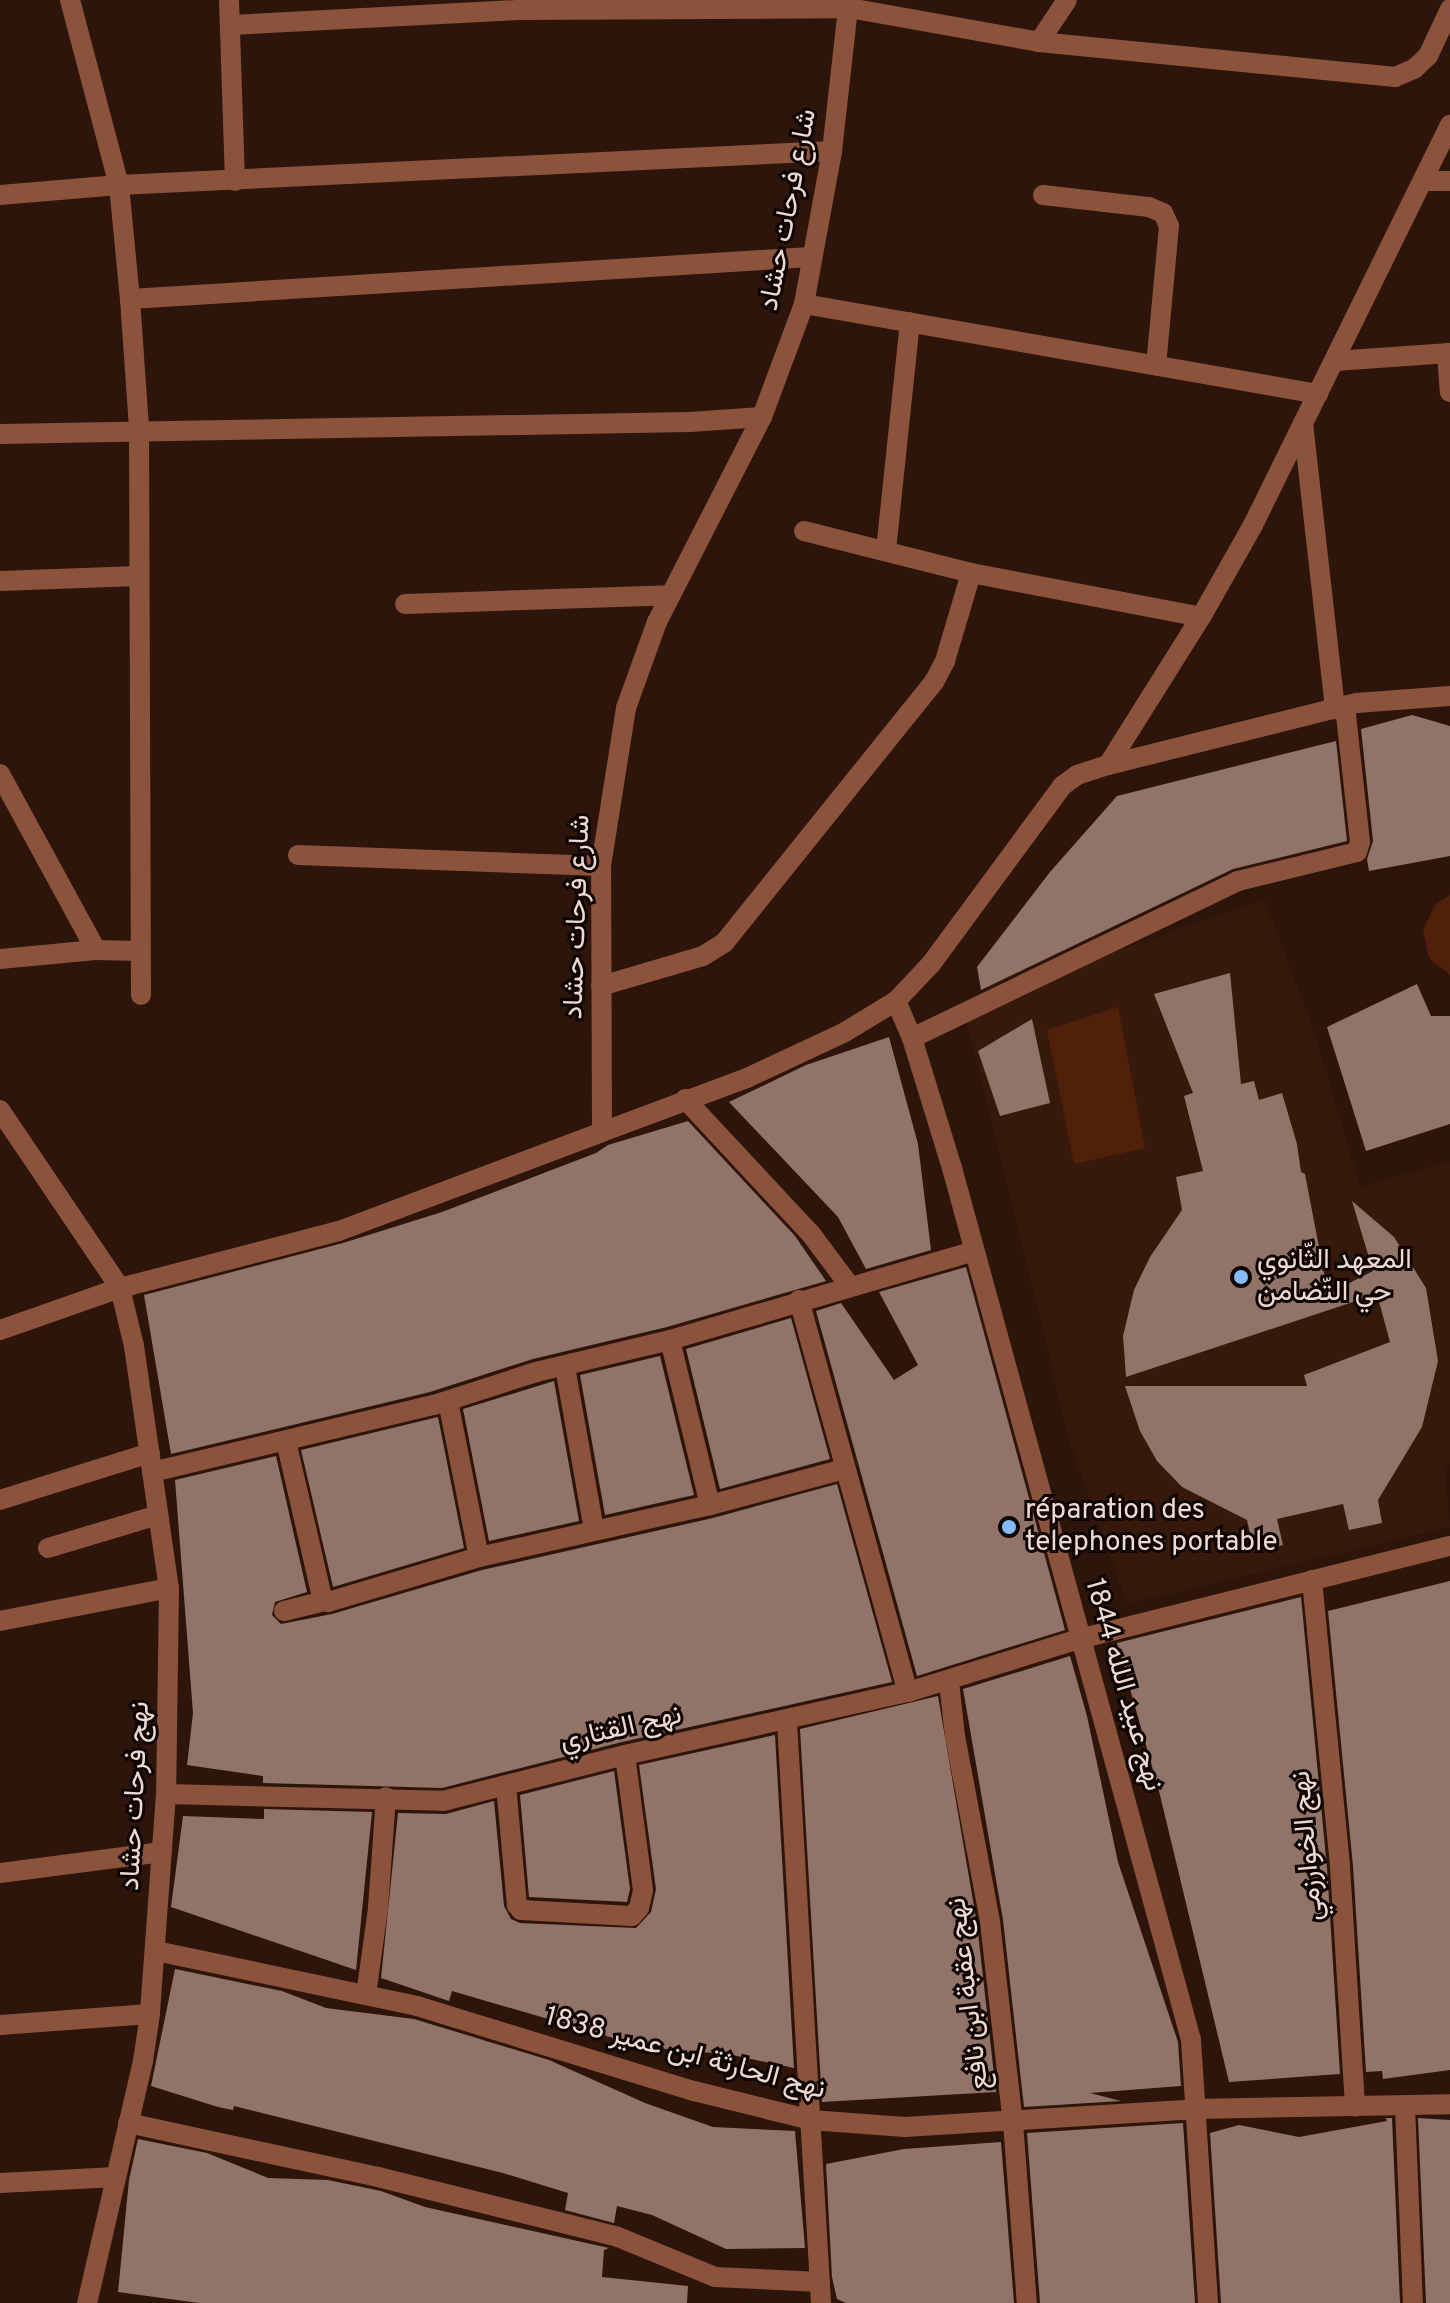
<!DOCTYPE html>
<html>
<head>
<meta charset="utf-8">
<style>
	body { margin:0 }
	#map { position:relative; width:1450px; height:2303px; overflow:hidden; background:#2d150b; font-family:Overpass,Vazirmatn,sans-serif }
	div>[style] { position:absolute }
	[style*='--x'] { left:calc(var(--x)*1px); top:calc(var(--y)*1px); width:calc(var(--w)*1px); rotate:calc(var(--a)*1deg) }
	.built>* { inset:0; background:#37190c }
	.green>* { inset:0; background:#512009 }
	.building>* { inset:0; background:#927367 }
	.minor>* { height:20px; margin:-10px; padding:0 10px; transform-origin:10px; border-radius:10px; background:#8c533c }
	.dots>* { width:22px; height:22px; translate:-50% -50%; box-sizing:border-box; border:4px solid #0e0502; border-radius:50% }
	span { translate:-50% -50%; white-space:nowrap; text-align:center; line-height:1.15; -webkit-text-stroke:6px #0e0502; paint-order:stroke }
	.street-label { font-size:28px; color:#ecdad3 }
	.poi-label { font-size:28px; color:#ecdad3 }
	.left { translate:0 -50%; text-align:left }
</style>
</head>
<body>
<div id="map">
	<div class="built">
		<div style="clip-path:polygon(1265px 900px,1314px 1031px,1360px 1187px,1450px 1161px,1450px 1463px,1444px 1465px,1450px 1527px,1127px 1604px,1071px 1446px,966px 1017px,1097px 957px)"></div>
	</div>
	<div class="green">
		<div style="clip-path:polygon(1450px 895px,1450px 975px,1429px 958px,1423px 930px,1435px 905px)"></div>
		<div style="clip-path:polygon(1118px 1007px,1145px 1148px,1074px 1164px,1047px 1030px)"></div>
	</div>
	<div class="building">
		<div style="clip-path:polygon(1412px 715px,1450px 726px,1450px 856px,1369px 871px,1367px 859px,1373px 841px,1361px 729px)"></div>
		<div style="clip-path:polygon(1336px 741px,1347px 841px,1233px 869px,981px 990px,977px 967px,1050px 872px,1117px 796px)"></div>
		<div style="clip-path:polygon(1230px 973px,1241px 1084px,1254px 1081px,1259px 1100px,1282px 1093px,1297px 1144px,1301px 1172px,1305px 1174px,1328px 1294px,1373px 1271px,1352px 1201px,1394px 1237px,1426px 1288px,1438px 1361px,1422px 1427px,1378px 1500px,1382px 1523px,1349px 1530px,1343px 1504px,1277px 1519px,1283px 1545px,1254px 1552px,1247px 1520px,1182px 1487px,1157px 1461px,1140px 1431px,1125px 1386px,1307px 1386px,1304px 1375px,1390px 1342px,1377px 1294px,1126px 1377px,1123px 1336px,1134px 1290px,1150px 1257px,1182px 1210px,1176px 1177px,1203px 1171px,1184px 1096px,1193px 1093px,1154px 994px)"></div>
		<div style="clip-path:polygon(1417px 984px,1431px 1016px,1450px 1016px,1450px 1124px,1366px 1151px,1327px 1027px)"></div>
		<div style="clip-path:polygon(1032px 1019px,1050px 1103px,1000px 1116px,978px 1051px)"></div>
		<div style="clip-path:polygon(889px 1037px,918px 1144px,931px 1250px,866px 1269px,838px 1217px,729px 1102px,806px 1065px)"></div>
		<div style="clip-path:polygon(688px 1121px,795px 1236px,826px 1281px,667px 1327px,533px 1359px,430px 1392px,171px 1454px,144px 1295px,343px 1243px,442px 1212px,596px 1153px,608px 1145px)"></div>
		<div style="clip-path:polygon(966px 1267px,1065px 1630px,917px 1676px,816px 1311px,841px 1303px,894px 1380px,918px 1365px,879px 1292px)"></div>
		<div style="clip-path:polygon(791px 1318px,830px 1459px,720px 1489px,686px 1349px)"></div>
		<div style="clip-path:polygon(660px 1356px,694px 1495px,605px 1515px,580px 1375px)"></div>
		<div style="clip-path:polygon(554px 1381px,579px 1521px,489px 1541px,463px 1409px)"></div>
		<div style="clip-path:polygon(438px 1417px,464px 1548px,333px 1587px,301px 1450px)"></div>
		<div style="clip-path:polygon(276px 1456px,307px 1592px,275px 1602px,272px 1615px,281px 1624px,332px 1614px,482px 1570px,713px 1518px,837px 1484px,892px 1682px,622px 1742px,442px 1788px,263px 1783px,263px 1776px,187px 1765px,193px 1713px,175px 1480px)"></div>
		<div style="clip-path:polygon(1450px 1581px,1450px 2070px,1383px 2079px,1382px 2071px,1366px 2072px,1353px 1866px,1328px 1611px)"></div>
		<div style="clip-path:polygon(1301px 1597px,1327px 1868px,1340px 2074px,1229px 2082px,1159px 1791px,1117px 1643px)"></div>
		<div style="clip-path:polygon(1070px 1656px,1087px 1716px,1118px 1862px,1178px 2042px,1181px 2086px,1090px 2093px,1121px 2101px,1024px 2107px,1003px 1920px,963px 1689px)"></div>
		<div style="clip-path:polygon(938px 1696px,977px 1924px,996px 2092px,822px 2102px,800px 1729px)"></div>
		<div style="clip-path:polygon(775px 1735px,794px 2068px,723px 2053px,683px 2052px,627px 2042px,452px 1991px,449px 2001px,381px 1978px,398px 1813px,446px 1814px,494px 1801px,504px 1906px,511px 1919px,520px 1923px,636px 1928px,651px 1912px,656px 1889px,639px 1765px)"></div>
		<div style="clip-path:polygon(614px 1771px,630px 1889px,627px 1902px,529px 1897px,520px 1795px)"></div>
		<div style="clip-path:polygon(264px 1809px,372px 1812px,356px 1970px,171px 1907px,183px 1816px,264px 1819px)"></div>
		<div style="clip-path:polygon(175px 1969px,282px 1991px,326px 2008px,414px 2019px,549px 2060px,645px 2103px,713px 2127px,795px 2131px,805px 2248px,726px 2249px,652px 2215px,617px 2206px,614px 2223px,565px 2210px,568px 2193px,503px 2173px,234px 2106px,233px 2110px,218px 2107px,151px 2086px)"></div>
		<div style="clip-path:polygon(1386px 2118px,1392px 2118px,1400px 2303px,1221px 2303px,1210px 2133px,1239px 2125px,1299px 2137px,1387px 2121px)"></div>
		<div style="clip-path:polygon(1418px 2118px,1450px 2120px,1450px 2303px,1426px 2303px)"></div>
		<div style="clip-path:polygon(1183px 2123px,1195px 2303px,1040px 2303px,1027px 2133px)"></div>
		<div style="clip-path:polygon(138px 2139px,207px 2153px,268px 2178px,328px 2180px,381px 2191px,425px 2207px,609px 2248px,604px 2250px,602px 2277px,688px 2286px,687px 2303px,199px 2303px,118px 2292px,129px 2180px)"></div>
		<div style="clip-path:polygon(1001px 2142px,1014px 2303px,846px 2303px,837px 2299px,832px 2277px,826px 2164px,904px 2149px)"></div>
	</div>
	<div class="minor">
		<div style="--x:70;--y:0;--w:191;--a:75.2"></div>
		<div style="--x:119;--y:185;--w:115;--a:84.5"></div>
		<div style="--x:130;--y:299;--w:130;--a:86"></div>
		<div style="--x:139;--y:429;--w:566;--a:89.8"></div>
		<div style="--x:229;--y:0;--w:181;--a:88.1"></div>
		<div style="--x:231;--y:25;--w:288;--a:-3"></div>
		<div style="--x:519;--y:10;--w:330;--a:-0.3"></div>
		<div style="--x:849;--y:8;--w:193;--a:10.1"></div>
		<div style="--x:1039;--y:42;--w:358;--a:5.6"></div>
		<div style="--x:1395;--y:77;--w:21;--a:-23"></div>
		<div style="--x:1414;--y:69;--w:19;--a:-43"></div>
		<div style="--x:1428;--y:56;--w:52;--a:-64.9"></div>
		<div style="--x:1039;--y:42;--w:50;--a:-56.3"></div>
		<div style="--x:1423;--y:181;--w:27;--a:0"></div>
		<div style="--x:0;--y:195;--w:119;--a:-4.8"></div>
		<div style="--x:119;--y:185;--w:714;--a:-2.73"></div>
		<div style="--x:1043;--y:195;--w:107;--a:6.5"></div>
		<div style="--x:1149;--y:207;--w:15;--a:23"></div>
		<div style="--x:1163;--y:213;--w:14;--a:65"></div>
		<div style="--x:1169;--y:226;--w:140;--a:95.3"></div>
		<div style="--x:130;--y:299;--w:682;--a:-3.53"></div>
		<div style="--x:804;--y:304;--w:522;--a:9.93"></div>
		<div style="--x:1447;--y:353;--w:39;--a:86"></div>
		<div style="--x:1335;--y:361;--w:115;--a:-4"></div>
		<div style="--x:1303;--y:423;--w:288;--a:83.6"></div>
		<div style="--x:0;--y:434;--w:690;--a:-1"></div>
		<div style="--x:690;--y:422;--w:72;--a:-4"></div>
		<div style="--x:804;--y:531;--w:172;--a:14.1"></div>
		<div style="--x:971;--y:573;--w:234;--a:10.8"></div>
		<div style="--x:886;--y:550;--w:229;--a:-84"></div>
		<div style="--x:0;--y:581;--w:138;--a:-2.1"></div>
		<div style="--x:405;--y:604;--w:266;--a:-1.9"></div>
		<div style="--x:1108;--y:765;--w:257;--a:-14"></div>
		<div style="--x:1357;--y:703;--w:93;--a:-4.3"></div>
		<div style="--x:0;--y:774;--w:200;--a:61.4"></div>
		<div style="--x:298;--y:855;--w:303;--a:2.1"></div>
		<div style="--x:0;--y:959;--w:96;--a:-5.4"></div>
		<div style="--x:96;--y:950;--w:43;--a:1.3"></div>
		<div style="--x:601;--y:986;--w:106;--a:-16.4"></div>
		<div style="--x:703;--y:956;--w:25;--a:-32"></div>
		<div style="--x:724;--y:943;--w:335;--a:-51.2"></div>
		<div style="--x:934;--y:682;--w:24;--a:-62"></div>
		<div style="--x:945;--y:661;--w:92;--a:-73.5"></div>
		<div style="--x:896;--y:1001;--w:40;--a:66.6"></div>
		<div style="--x:912;--y:1038;--w:136;--a:72.9"></div>
		<div style="--x:952;--y:1168;--w:904;--a:74.67"></div>
		<div style="--x:1191;--y:2040;--w:264;--a:86.3"></div>
		<div style="--x:912;--y:1038;--w:362;--a:-25.7"></div>
		<div style="--x:1238;--y:881;--w:122;--a:-13.7"></div>
		<div style="--x:1357;--y:852;--w:10;--a:-73"></div>
		<div style="--x:1360;--y:842;--w:137;--a:-96.3"></div>
		<div style="--x:685;--y:1099;--w:185;--a:47"></div>
		<div style="--x:811;--y:1234;--w:64;--a:53.3"></div>
		<div style="--x:0;--y:1110;--w:215;--a:56"></div>
		<div style="--x:120;--y:1288;--w:60;--a:76.4"></div>
		<div style="--x:134;--y:1346;--w:245;--a:81.8"></div>
		<div style="--x:169;--y:1588;--w:206;--a:90.8"></div>
		<div style="--x:166;--y:1794;--w:221;--a:94.2"></div>
		<div style="--x:150;--y:2014;--w:48;--a:98.5"></div>
		<div style="--x:143;--y:2061;--w:248;--a:103"></div>
		<div style="--x:602;--y:1132;--w:155;--a:-20.4"></div>
		<div style="--x:747;--y:1078;--w:108;--a:-25.1"></div>
		<div style="--x:845;--y:1032;--w:60;--a:-31.3"></div>
		<div style="--x:896;--y:1001;--w:51;--a:-46.6"></div>
		<div style="--x:931;--y:964;--w:221;--a:-53.6"></div>
		<div style="--x:1062;--y:786;--w:19;--a:-36"></div>
		<div style="--x:1077;--y:775;--w:33;--a:-18"></div>
		<div style="--x:1108;--y:765;--w:175;--a:-57.9"></div>
		<div style="--x:1201;--y:617;--w:106;--a:-60.5"></div>
		<div style="--x:1253;--y:525;--w:446;--a:-63.8"></div>
		<div style="--x:799;--y:1300;--w:407;--a:74.5"></div>
		<div style="--x:0;--y:1330;--w:127;--a:-19.3"></div>
		<div style="--x:120;--y:1288;--w:226;--a:-14.6"></div>
		<div style="--x:339;--y:1231;--w:281;--a:-20.6"></div>
		<div style="--x:602;--y:1132;--w:266;--a:-90.2"></div>
		<div style="--x:601;--y:866;--w:160;--a:-81"></div>
		<div style="--x:626;--y:708;--w:91;--a:-70.2"></div>
		<div style="--x:657;--y:622;--w:230;--a:-62.9"></div>
		<div style="--x:762;--y:417;--w:121;--a:-69.6"></div>
		<div style="--x:804;--y:304;--w:156;--a:-79.6"></div>
		<div style="--x:832;--y:151;--w:152;--a:-83.6"></div>
		<div style="--x:670;--y:1340;--w:170;--a:76.4"></div>
		<div style="--x:565;--y:1367;--w:166;--a:79.9"></div>
		<div style="--x:448;--y:1401;--w:159;--a:78.8"></div>
		<div style="--x:286;--y:1441;--w:160;--a:77"></div>
		<div style="--x:322;--y:1597;--w:8;--a:40"></div>
		<div style="--x:328;--y:1602;--w:158;--a:-16.6"></div>
		<div style="--x:479;--y:1557;--w:237;--a:-12.7"></div>
		<div style="--x:710;--y:1505;--w:139;--a:-15"></div>
		<div style="--x:152;--y:1472;--w:290;--a:-13.4"></div>
		<div style="--x:434;--y:1405;--w:107;--a:-17.9"></div>
		<div style="--x:536;--y:1372;--w:138;--a:-13.4"></div>
		<div style="--x:670;--y:1340;--w:317;--a:-16.3"></div>
		<div style="--x:0;--y:1500;--w:157;--a:-17.4"></div>
		<div style="--x:48;--y:1548;--w:115;--a:-16.7"></div>
		<div style="--x:1312;--y:1580;--w:288;--a:84.4"></div>
		<div style="--x:1340;--y:1867;--w:240;--a:86.4"></div>
		<div style="--x:284;--y:1611;--w:42;--a:-13.7"></div>
		<div style="--x:0;--y:1621;--w:172;--a:-11"></div>
		<div style="--x:949;--y:1682;--w:54;--a:83.7"></div>
		<div style="--x:955;--y:1736;--w:189;--a:79.3"></div>
		<div style="--x:990;--y:1922;--w:202;--a:83.5"></div>
		<div style="--x:1013;--y:2123;--w:181;--a:85.6"></div>
		<div style="--x:787;--y:1722;--w:582;--a:86.65"></div>
		<div style="--x:506;--y:1785;--w:121;--a:84.8"></div>
		<div style="--x:517;--y:1905;--w:6;--a:51"></div>
		<div style="--x:521;--y:1910;--w:111;--a:3.1"></div>
		<div style="--x:632;--y:1916;--w:11;--a:-49"></div>
		<div style="--x:639;--y:1908;--w:18;--a:-77"></div>
		<div style="--x:643;--y:1890;--w:136;--a:-97.6"></div>
		<div style="--x:166;--y:1794;--w:277;--a:1.4"></div>
		<div style="--x:443;--y:1801;--w:188;--a:-14.2"></div>
		<div style="--x:625;--y:1755;--w:290;--a:-12.6"></div>
		<div style="--x:908;--y:1692;--w:179;--a:-17.2"></div>
		<div style="--x:1079;--y:1639;--w:382;--a:-14.1"></div>
		<div style="--x:0;--y:1873;--w:163;--a:-7.4"></div>
		<div style="--x:156;--y:1951;--w:267;--a:11.9"></div>
		<div style="--x:417;--y:2006;--w:290;--a:17.1"></div>
		<div style="--x:694;--y:2091;--w:121;--a:13.9"></div>
		<div style="--x:811;--y:2120;--w:94;--a:4.3"></div>
		<div style="--x:905;--y:2127;--w:293;--a:-3.5"></div>
		<div style="--x:1197;--y:2109;--w:253;--a:-1.1"></div>
		<div style="--x:366;--y:1995;--w:88;--a:-82.1"></div>
		<div style="--x:378;--y:1908;--w:111;--a:-85.9"></div>
		<div style="--x:0;--y:2025;--w:150;--a:-4.2"></div>
		<div style="--x:1405;--y:2106;--w:197;--a:87.7"></div>
		<div style="--x:128;--y:2123;--w:256;--a:12.2"></div>
		<div style="--x:378;--y:2177;--w:247;--a:14"></div>
		<div style="--x:618;--y:2237;--w:105;--a:22.4"></div>
		<div style="--x:715;--y:2277;--w:105;--a:2.7"></div>
		<div style="--x:0;--y:2183;--w:116;--a:-3"></div>
	</div>
	<div class="dots">
		<div style="left:1241px;top:1277px;background:#85bbfb"></div>
		<div style="left:1009px;top:1527px;background:#85bbfb"></div>
	</div>
	<div class="street-label">
		<span style="left:789px;top:210px;rotate:-79deg">شارع فرحات حشاد</span>
		<span style="left:578px;top:917px;rotate:-88deg">شارع فرحات حشاد</span>
		<span style="left:1123px;top:1685px;rotate:74deg">نهج عبيد اللله 1844</span>
		<span style="left:621px;top:1729px;rotate:-13deg">نهج القتاري</span>
		<span style="left:136px;top:1796px;rotate:-87deg">نهج فرحات حشاد</span>
		<span style="left:1308px;top:1846px;rotate:-95deg">نهج الخوارزمي</span>
		<span style="left:969px;top:1994px;rotate:-97deg">نهج عقبة ابن نافع</span>
		<span style="left:685px;top:2054px;rotate:15deg">نهج الحارثة ابن عمير 1838</span>
	</div>
	<div class="poi-label">
		<span class="left" style="left:1257px;top:1277px">المعهد الثّانوي<br>حي التّضامن</span>
		<span class="left" style="left:1025px;top:1527px">réparation des<br>telephones portable</span>
	</div>
</div>
</body>
</html>
